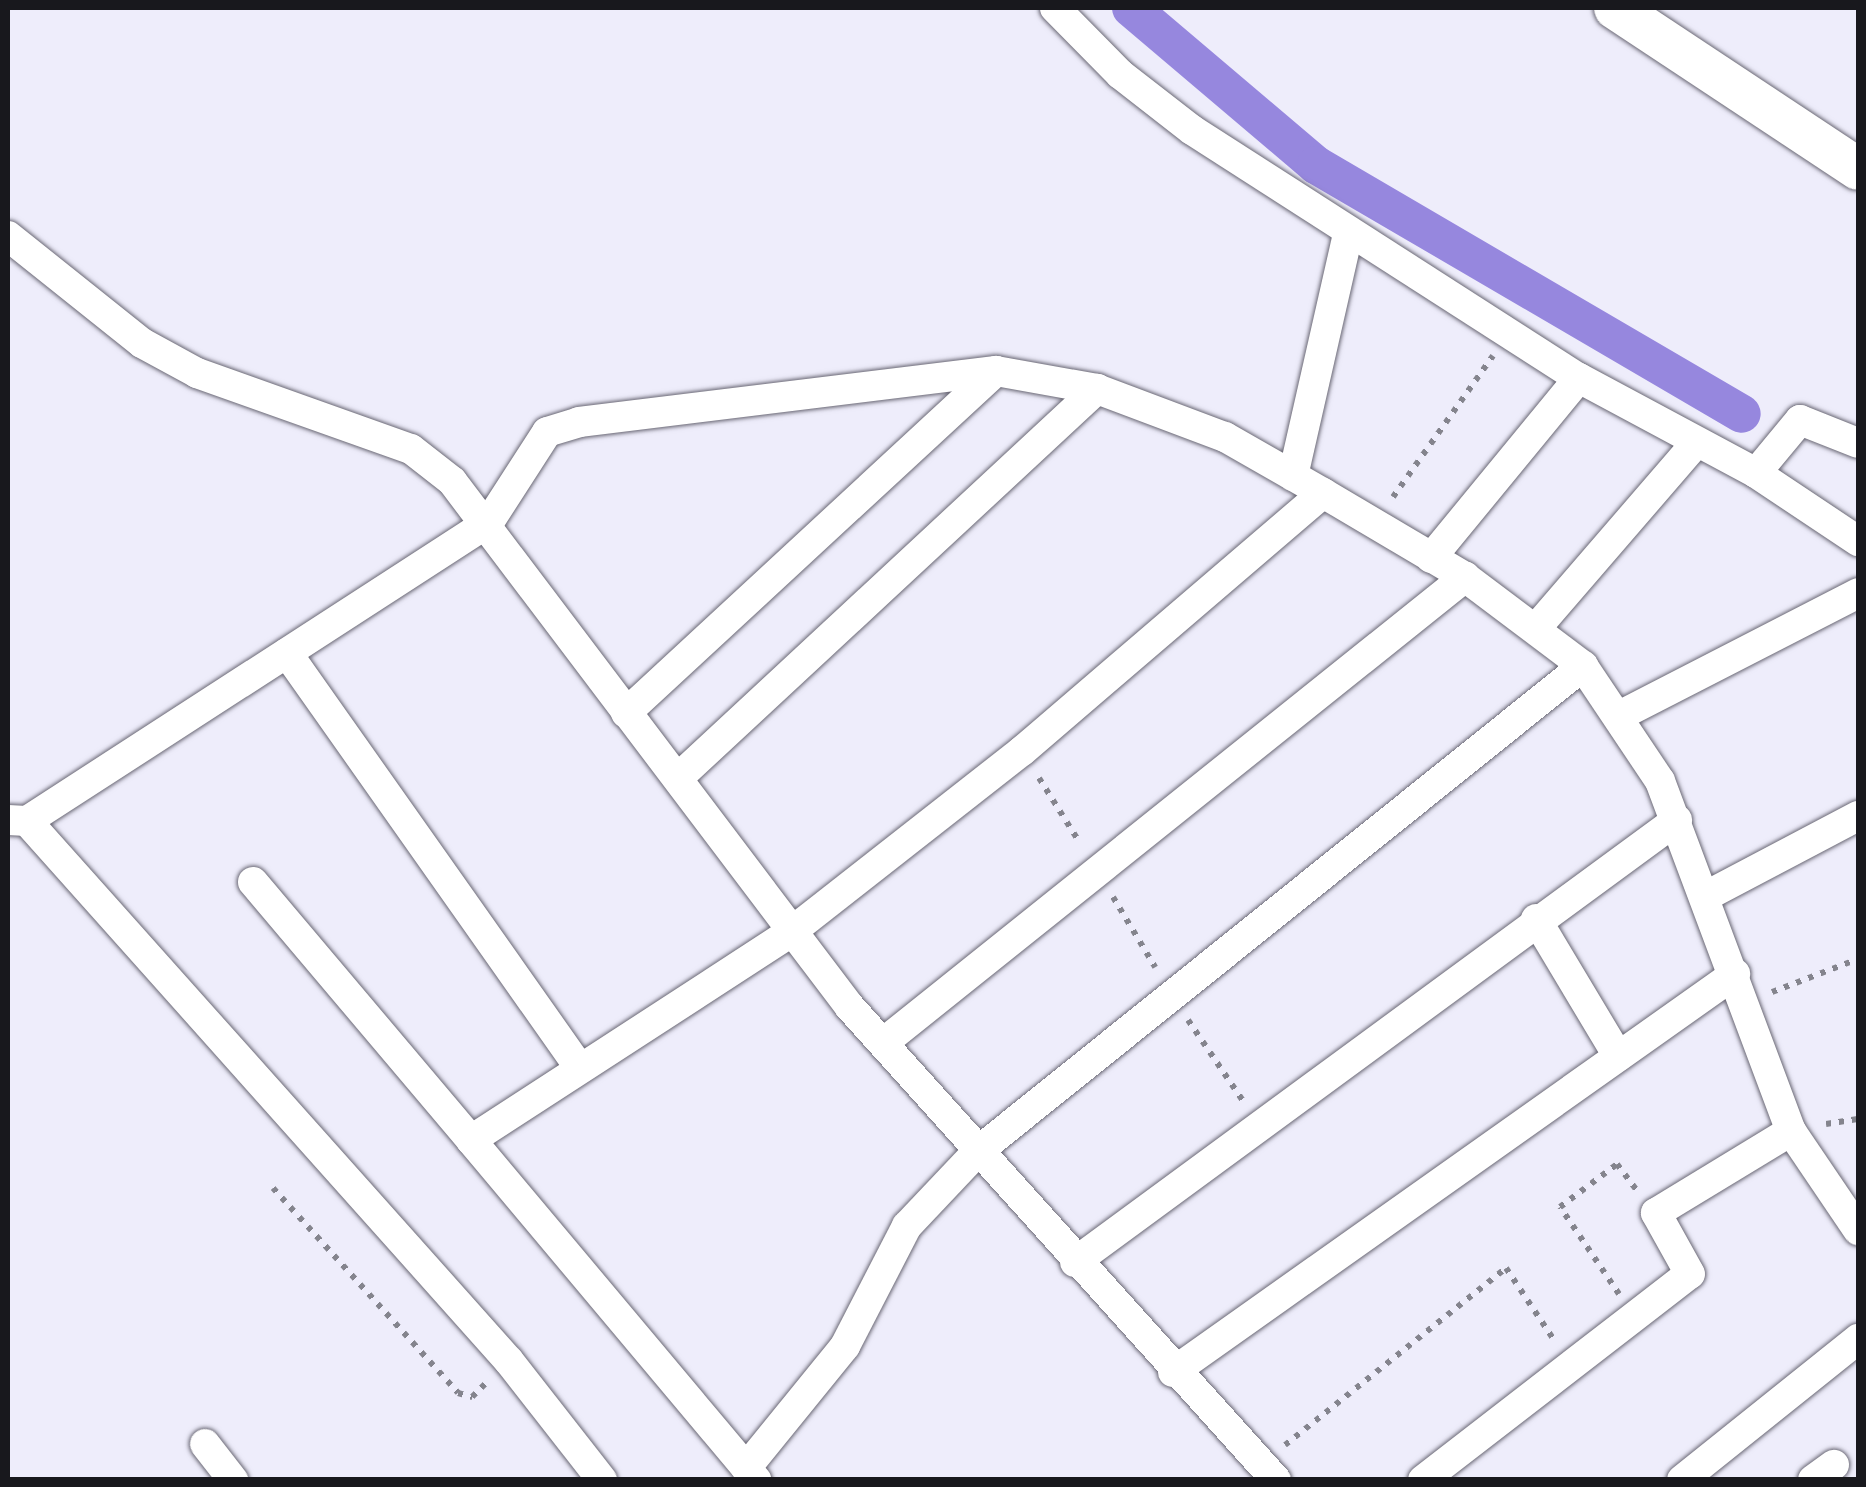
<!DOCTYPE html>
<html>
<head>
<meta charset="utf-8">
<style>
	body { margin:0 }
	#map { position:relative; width:1866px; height:1487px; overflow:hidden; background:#eeedfb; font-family:"Times New Roman",serif }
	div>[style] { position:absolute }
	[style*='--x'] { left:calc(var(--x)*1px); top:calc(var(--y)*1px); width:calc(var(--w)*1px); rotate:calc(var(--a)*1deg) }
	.canal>* { height:38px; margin:-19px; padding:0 19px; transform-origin:19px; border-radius:19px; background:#9687de }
	.path>* { height:6px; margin-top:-3px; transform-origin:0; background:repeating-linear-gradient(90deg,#84848d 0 5px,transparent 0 13px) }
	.roads { filter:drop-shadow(0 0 2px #696774) drop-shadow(0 0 2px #696774) }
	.minor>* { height:30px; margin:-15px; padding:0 15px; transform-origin:15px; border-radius:15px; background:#fff }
	.secondary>* { height:42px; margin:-21px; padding:0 21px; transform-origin:21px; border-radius:21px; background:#fff }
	span { translate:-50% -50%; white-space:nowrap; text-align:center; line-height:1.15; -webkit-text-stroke:9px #eeedfb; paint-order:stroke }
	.frame { position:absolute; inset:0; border:10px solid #18181d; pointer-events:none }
</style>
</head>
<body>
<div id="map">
	<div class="canal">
		<div style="--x:1131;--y:8;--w:243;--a:40.3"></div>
		<div style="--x:1316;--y:165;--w:493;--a:30.3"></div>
	</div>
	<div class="path">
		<div style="--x:1393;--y:497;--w:173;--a:-54.7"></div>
		<div style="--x:1039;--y:778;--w:77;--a:57.8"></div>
		<div style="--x:1113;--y:897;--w:82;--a:59"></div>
		<div style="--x:1772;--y:992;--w:92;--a:-21"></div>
		<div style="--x:1188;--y:1020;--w:98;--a:55.8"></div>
		<div style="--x:1826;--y:1124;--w:32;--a:-9"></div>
		<div style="--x:273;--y:1188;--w:276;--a:47.9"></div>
		<div style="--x:458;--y:1393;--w:15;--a:16"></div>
		<div style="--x:472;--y:1397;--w:21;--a:-45"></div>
		<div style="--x:1619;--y:1294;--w:105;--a:-124.1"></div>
		<div style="--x:1560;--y:1207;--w:71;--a:-37"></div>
		<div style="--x:1617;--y:1164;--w:35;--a:53"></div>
		<div style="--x:1285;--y:1445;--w:283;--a:-38.7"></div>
		<div style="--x:1506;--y:1268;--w:87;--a:56.3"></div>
	</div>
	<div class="roads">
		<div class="minor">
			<div style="--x:1055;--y:8;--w:93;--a:45.4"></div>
			<div style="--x:1120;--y:74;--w:91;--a:37.9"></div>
			<div style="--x:1192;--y:130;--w:460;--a:32.7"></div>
			<div style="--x:1579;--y:378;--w:201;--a:28.2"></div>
			<div style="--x:1756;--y:473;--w:69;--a:-50.3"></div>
			<div style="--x:1800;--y:420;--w:62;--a:21.6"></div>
			<div style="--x:8;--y:236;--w:171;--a:38.6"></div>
			<div style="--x:142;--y:343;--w:63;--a:28.6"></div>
			<div style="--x:197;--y:373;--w:227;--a:19.6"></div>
			<div style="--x:411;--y:449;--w:52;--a:38"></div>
			<div style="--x:452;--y:481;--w:658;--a:52.9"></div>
			<div style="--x:849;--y:1006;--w:638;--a:47.99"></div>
			<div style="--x:1756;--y:473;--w:123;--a:33.7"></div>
			<div style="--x:1293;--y:476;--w:249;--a:-77.2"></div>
			<div style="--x:1431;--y:558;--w:233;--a:-50.6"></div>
			<div style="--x:1538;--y:626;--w:243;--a:-49.2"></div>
			<div style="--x:287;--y:653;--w:507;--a:54.8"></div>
			<div style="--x:626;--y:713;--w:504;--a:-42.75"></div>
			<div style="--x:1619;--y:716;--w:269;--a:-27.2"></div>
			<div style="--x:678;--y:778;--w:572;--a:-42.87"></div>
			<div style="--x:8;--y:820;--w:19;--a:3"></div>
			<div style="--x:27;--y:821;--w:550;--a:-32.91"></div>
			<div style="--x:489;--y:522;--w:107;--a:-57.2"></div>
			<div style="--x:547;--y:432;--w:34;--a:-17"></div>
			<div style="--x:579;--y:422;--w:420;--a:-7"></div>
			<div style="--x:996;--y:371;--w:103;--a:10.1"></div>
			<div style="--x:1097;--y:389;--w:137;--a:20.6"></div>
			<div style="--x:1225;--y:437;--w:113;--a:29.7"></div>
			<div style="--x:1323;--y:493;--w:165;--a:30.6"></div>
			<div style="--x:1465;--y:577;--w:148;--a:37"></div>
			<div style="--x:1583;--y:666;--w:138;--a:56.2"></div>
			<div style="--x:1660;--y:781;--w:374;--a:69.5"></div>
			<div style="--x:1791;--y:1131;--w:120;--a:55.9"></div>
			<div style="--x:27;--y:821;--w:724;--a:48.25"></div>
			<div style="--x:509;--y:1361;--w:151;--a:52"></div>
			<div style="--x:253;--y:882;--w:338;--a:49.8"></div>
			<div style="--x:471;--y:1140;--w:382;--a:-33"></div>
			<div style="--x:791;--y:932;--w:293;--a:-38.1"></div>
			<div style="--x:1022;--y:751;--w:396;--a:-40.6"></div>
			<div style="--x:1708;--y:895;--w:170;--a:-27.8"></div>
			<div style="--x:1536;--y:919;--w:160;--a:59.1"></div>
			<div style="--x:883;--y:1043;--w:746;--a:-38.68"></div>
			<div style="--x:471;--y:1140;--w:444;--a:50"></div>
			<div style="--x:1075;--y:1262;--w:747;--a:-36.29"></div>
			<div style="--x:1173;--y:1372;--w:689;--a:-35.31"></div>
			<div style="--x:205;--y:1444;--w:46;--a:52.1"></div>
			<div style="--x:746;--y:1468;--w:157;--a:-50.9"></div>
			<div style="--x:845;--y:1346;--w:135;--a:-62.7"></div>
			<div style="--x:907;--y:1226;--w:102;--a:-46.6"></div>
			<div style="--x:977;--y:1152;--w:777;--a:-38.73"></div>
			<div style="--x:1423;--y:1480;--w:337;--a:-37.7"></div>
			<div style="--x:1690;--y:1274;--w:70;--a:-119.1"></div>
			<div style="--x:1656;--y:1213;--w:158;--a:-31.3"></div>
			<div style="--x:1682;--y:1480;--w:226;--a:-38.7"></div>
			<div style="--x:1813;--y:1480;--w:26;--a:-36"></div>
		</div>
		<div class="secondary">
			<div style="--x:1615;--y:8;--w:291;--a:33.5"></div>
		</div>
	</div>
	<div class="frame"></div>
</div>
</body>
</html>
